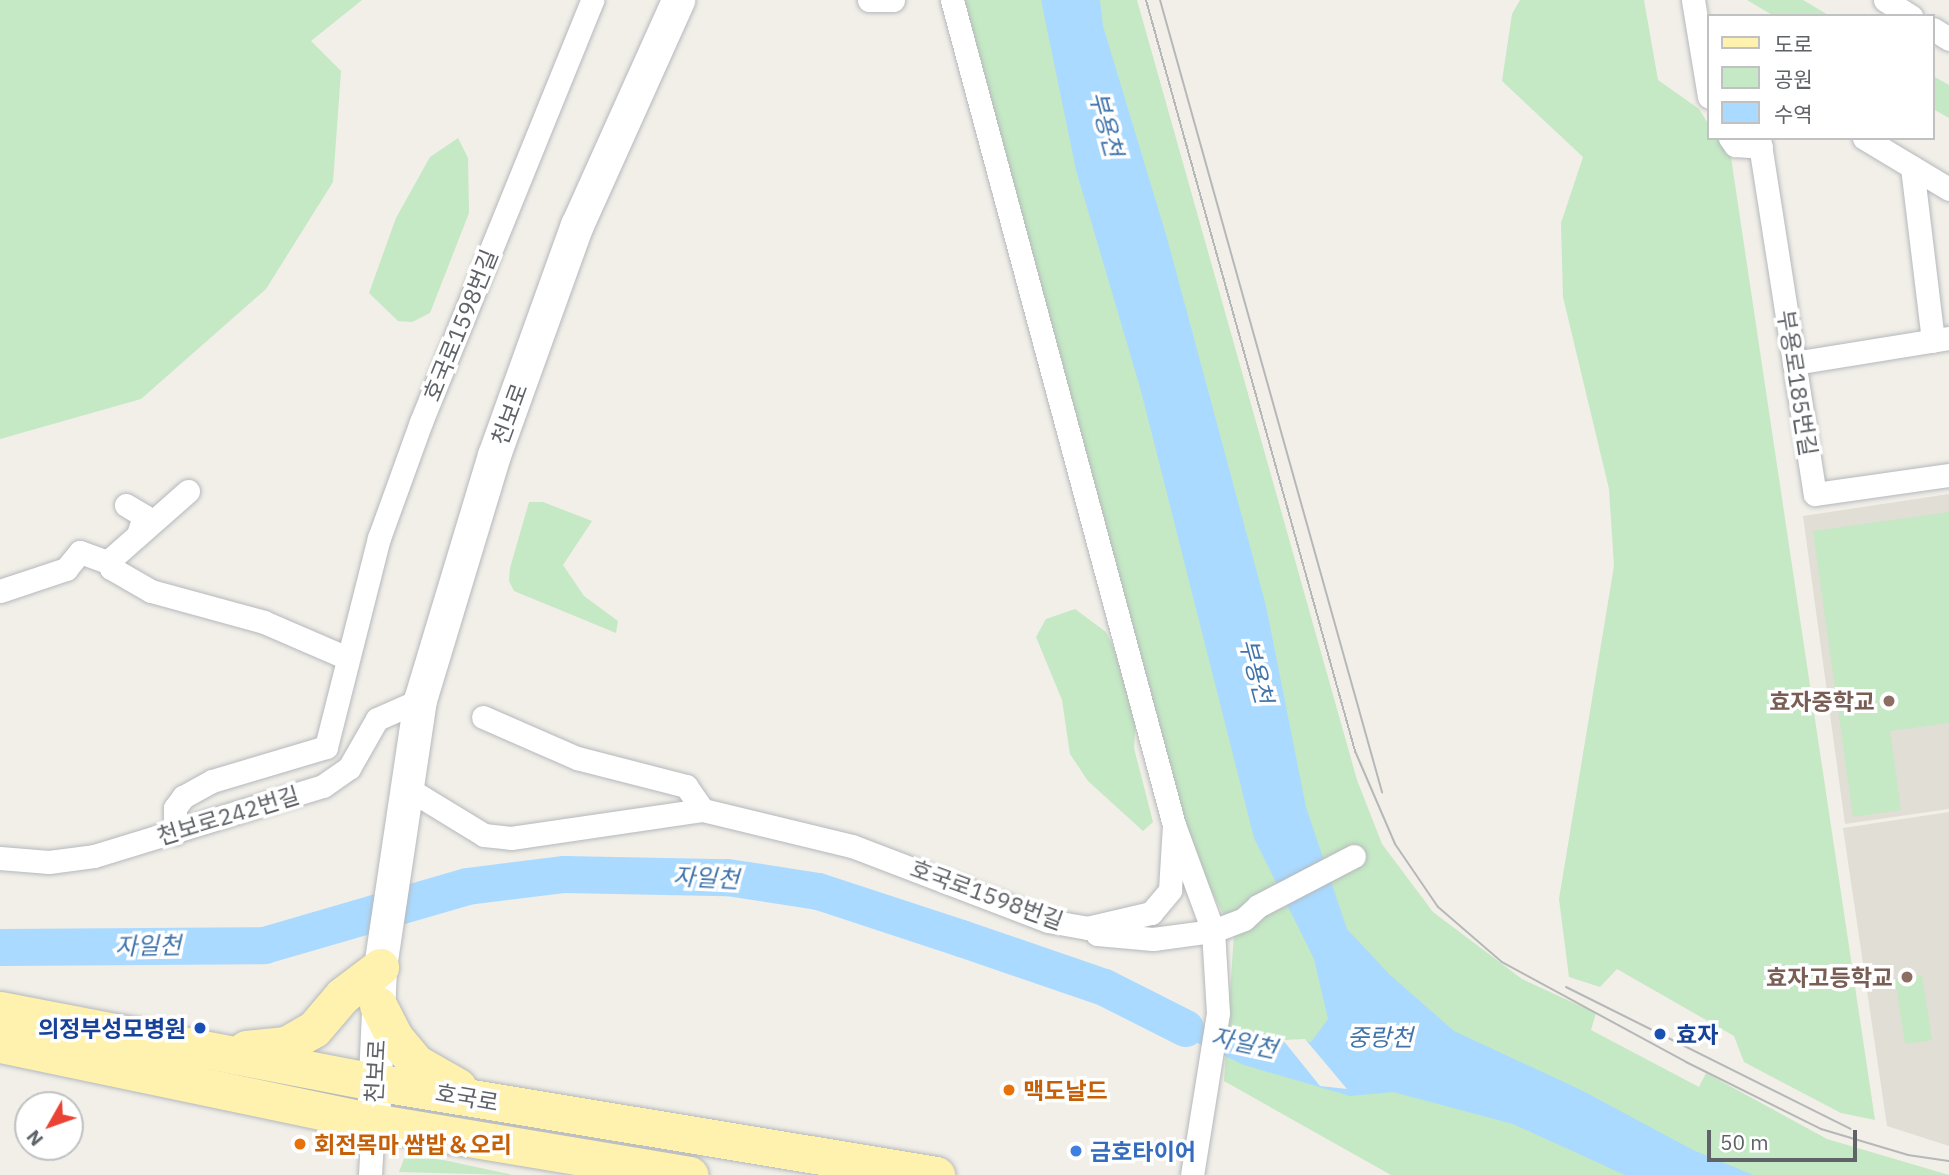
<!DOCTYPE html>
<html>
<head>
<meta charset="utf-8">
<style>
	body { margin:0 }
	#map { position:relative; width:1949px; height:1175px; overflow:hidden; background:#f1efe8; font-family:"IBM Plex Sans","Noto Sans KR",sans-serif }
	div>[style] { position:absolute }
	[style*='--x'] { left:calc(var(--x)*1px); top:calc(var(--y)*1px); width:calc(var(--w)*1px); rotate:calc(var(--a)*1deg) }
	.education>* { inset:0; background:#e1ded6 }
	.green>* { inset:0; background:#c5e8c5 }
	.water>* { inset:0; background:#aadaff }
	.pier>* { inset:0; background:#f1efe8 }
	.river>* { height:37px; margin:-18.5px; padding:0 18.5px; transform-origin:18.5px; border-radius:18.5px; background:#aadaff }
	.roads { filter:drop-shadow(0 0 2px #b5b8bc) drop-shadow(0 0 2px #b5b8bc) }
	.street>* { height:23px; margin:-11.5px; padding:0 11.5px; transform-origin:11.5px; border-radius:11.5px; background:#fff }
	.secondary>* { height:33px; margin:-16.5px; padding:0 16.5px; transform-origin:16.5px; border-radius:16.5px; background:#fff }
	.primary>* { height:37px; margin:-18.5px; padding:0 18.5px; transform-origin:18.5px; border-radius:18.5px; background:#fff2af }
	.tram>* { height:2px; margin:-1px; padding:0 1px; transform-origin:1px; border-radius:1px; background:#b6b7b8 }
	.dots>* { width:19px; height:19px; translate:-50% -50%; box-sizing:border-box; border:4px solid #fff; border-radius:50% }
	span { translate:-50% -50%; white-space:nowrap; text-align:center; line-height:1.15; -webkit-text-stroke:7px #fff; paint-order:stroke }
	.street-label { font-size:23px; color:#5f6368 }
	.education-label { font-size:23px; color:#785e54; font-weight:700 }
	.right { translate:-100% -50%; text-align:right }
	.transit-label { font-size:23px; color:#164399; font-weight:700 }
	.left { translate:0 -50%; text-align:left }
	.food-label { font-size:23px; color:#c56008; font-weight:700 }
	.shop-label { font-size:23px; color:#366cbe; font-weight:700 }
	.water-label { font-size:24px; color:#4174aa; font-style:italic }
	.legend { position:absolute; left:1707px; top:14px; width:228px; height:126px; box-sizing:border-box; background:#fff; border:2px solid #bfc1c3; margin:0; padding:9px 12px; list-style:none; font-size:21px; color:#5f6368 }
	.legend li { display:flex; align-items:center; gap:14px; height:35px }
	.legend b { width:35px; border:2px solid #bfc1c3 }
	.north { position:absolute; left:14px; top:1091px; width:70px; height:70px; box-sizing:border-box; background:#fff; border:2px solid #bfc1c3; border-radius:50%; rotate:230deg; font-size:19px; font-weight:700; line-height:28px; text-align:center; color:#5f6368 }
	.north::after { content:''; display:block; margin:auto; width:24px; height:32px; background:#ea4335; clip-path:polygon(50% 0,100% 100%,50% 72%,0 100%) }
	.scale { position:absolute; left:1707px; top:1130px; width:150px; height:32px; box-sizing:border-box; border:4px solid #5f6368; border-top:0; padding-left:9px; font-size:21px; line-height:24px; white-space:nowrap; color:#5f6368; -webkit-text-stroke:5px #fff; paint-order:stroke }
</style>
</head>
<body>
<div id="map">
	<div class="education">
		<div style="clip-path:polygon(1949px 494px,1949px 809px,1845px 824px,1803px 516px)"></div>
		<div style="clip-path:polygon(1949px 812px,1949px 1146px,1887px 1126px,1843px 828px)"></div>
	</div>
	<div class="green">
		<div style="clip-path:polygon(0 0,362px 0,311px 41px,341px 71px,333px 182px,266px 289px,141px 399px,0 439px)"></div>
		<div style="clip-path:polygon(959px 0,1137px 0,1357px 780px,1382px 844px,1433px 912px,1522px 979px,1596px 1013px,1591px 1030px,1699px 1087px,1706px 1073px,1827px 1139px,1949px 1175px,1391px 1175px,1224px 1081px,1234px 934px,1198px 866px,1179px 817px)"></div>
		<div style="clip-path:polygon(1520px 0,1644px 0,1658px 80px,1699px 109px,1709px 125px,1709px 138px,1720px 138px,1730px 151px,1875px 1120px,1841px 1113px,1744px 1062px,1734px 1036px,1617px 969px,1600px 987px,1569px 977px,1559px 899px,1614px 566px,1609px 489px,1563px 297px,1561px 223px,1583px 157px,1502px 81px,1512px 14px)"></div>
		<div style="clip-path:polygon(1747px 0,1803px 0,1830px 16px,1774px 16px)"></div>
		<div style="clip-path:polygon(1933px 76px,1949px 85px,1949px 118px,1933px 109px)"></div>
		<div style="clip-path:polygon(458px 138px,468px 158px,469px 213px,430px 313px,412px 322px,398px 321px,369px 293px,396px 218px,430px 157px)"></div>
		<div style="clip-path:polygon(529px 502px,543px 502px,592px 521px,563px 565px,584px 596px,618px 621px,616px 633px,514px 591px,509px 581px,510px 568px)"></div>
		<div style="clip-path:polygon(1949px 512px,1949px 723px,1890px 731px,1901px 810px,1853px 817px,1813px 531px)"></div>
		<div style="clip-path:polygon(1075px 609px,1106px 632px,1118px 656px,1136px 720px,1134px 748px,1153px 822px,1143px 831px,1088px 781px,1070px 754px,1062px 700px,1036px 637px,1046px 619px)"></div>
		<div style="clip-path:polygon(1922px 975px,1932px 1040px,1905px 1044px,1895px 979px)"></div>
		<div style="clip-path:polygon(406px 1154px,448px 1161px,513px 1175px,399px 1172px)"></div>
	</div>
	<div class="water">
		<div style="clip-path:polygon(1041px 0,1100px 0,1103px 26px,1167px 238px,1266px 606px,1306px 807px,1347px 929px,1389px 974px,1454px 1031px,1581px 1090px,1693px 1150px,1753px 1175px,1625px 1175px,1513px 1124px,1393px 1092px,1350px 1096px,1244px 1065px,1136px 1014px,1143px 1001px,1251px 1045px,1311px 1042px,1328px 1019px,1314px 959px,1254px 838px,1141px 391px,1076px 170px)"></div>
	</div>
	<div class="pier">
		<div style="clip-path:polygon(1305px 1039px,1347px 1089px,1320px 1086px,1283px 1040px)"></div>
	</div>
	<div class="river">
		<div style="--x:0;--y:947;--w:264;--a:-0.4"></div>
		<div style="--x:264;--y:945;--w:211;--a:-16.2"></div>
		<div style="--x:467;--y:886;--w:98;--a:-7.1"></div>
		<div style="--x:564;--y:874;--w:163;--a:1.1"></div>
		<div style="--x:727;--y:877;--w:92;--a:8.7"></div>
		<div style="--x:818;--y:891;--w:151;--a:18.2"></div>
		<div style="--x:961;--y:938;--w:151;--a:18.9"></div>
		<div style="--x:1104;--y:987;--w:91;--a:26.8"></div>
	</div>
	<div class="roads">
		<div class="street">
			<div style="--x:869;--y:0;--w:24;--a:0"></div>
			<div style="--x:952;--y:0;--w:854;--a:74.94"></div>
			<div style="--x:1693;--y:0;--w:98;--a:80.6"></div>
			<div style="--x:1885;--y:0;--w:31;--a:32"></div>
			<div style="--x:1933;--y:29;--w:19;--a:32"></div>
			<div style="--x:1730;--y:138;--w:9;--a:54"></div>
			<div style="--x:1735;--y:145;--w:26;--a:4"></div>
			<div style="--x:1759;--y:138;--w:360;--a:81.1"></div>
			<div style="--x:1815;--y:494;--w:135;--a:-8.1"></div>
			<div style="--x:1864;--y:138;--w:99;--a:31"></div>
			<div style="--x:1912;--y:167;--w:175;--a:83.1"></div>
			<div style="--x:1794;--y:363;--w:157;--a:-9.2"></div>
			<div style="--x:188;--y:491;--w:101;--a:138.6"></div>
			<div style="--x:112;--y:558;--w:10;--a:96"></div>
			<div style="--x:111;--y:568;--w:46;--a:29.9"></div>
			<div style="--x:151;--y:591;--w:117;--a:15.3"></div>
			<div style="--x:264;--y:622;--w:88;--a:23.4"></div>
			<div style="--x:126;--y:505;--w:21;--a:31"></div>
			<div style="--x:144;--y:516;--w:20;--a:108"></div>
			<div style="--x:0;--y:591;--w:70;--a:-18.4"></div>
			<div style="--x:66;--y:569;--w:22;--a:-51"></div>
			<div style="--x:80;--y:552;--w:33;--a:20"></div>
			<div style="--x:483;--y:717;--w:103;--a:23.6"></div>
			<div style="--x:577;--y:758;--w:113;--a:14.4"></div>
			<div style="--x:686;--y:786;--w:29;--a:55"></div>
			<div style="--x:703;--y:810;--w:153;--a:13.6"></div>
			<div style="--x:852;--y:846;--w:210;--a:20.9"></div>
			<div style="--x:1048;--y:921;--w:40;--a:10"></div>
			<div style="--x:1087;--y:928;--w:66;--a:-13.2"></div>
			<div style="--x:1151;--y:913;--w:30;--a:-50"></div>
			<div style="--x:1170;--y:890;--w:65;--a:-86.5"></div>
			<div style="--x:1174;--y:825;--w:113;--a:69.8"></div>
			<div style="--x:1213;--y:931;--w:82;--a:86.5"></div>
			<div style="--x:1218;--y:1013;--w:164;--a:99.1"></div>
			<div style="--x:407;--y:788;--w:90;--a:31.4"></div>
			<div style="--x:484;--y:835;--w:27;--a:6"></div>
			<div style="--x:511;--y:838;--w:194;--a:-8.3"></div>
			<div style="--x:175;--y:833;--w:25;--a:-90"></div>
			<div style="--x:175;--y:808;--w:14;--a:-54"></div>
			<div style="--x:183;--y:797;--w:33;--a:-29"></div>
			<div style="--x:212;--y:781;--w:119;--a:-16.6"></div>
			<div style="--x:326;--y:747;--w:216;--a:-75.8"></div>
			<div style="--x:379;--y:538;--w:123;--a:-70.1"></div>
			<div style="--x:421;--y:422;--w:455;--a:-67.9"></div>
			<div style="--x:0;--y:858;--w:49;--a:4.7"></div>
			<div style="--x:49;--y:862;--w:45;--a:-7.6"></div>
			<div style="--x:94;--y:856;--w:239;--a:-17"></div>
			<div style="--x:323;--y:786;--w:32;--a:-35"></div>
			<div style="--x:349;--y:768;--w:56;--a:-60.3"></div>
			<div style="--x:377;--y:719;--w:47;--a:-23.8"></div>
			<div style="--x:1097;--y:934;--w:56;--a:5.1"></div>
			<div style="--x:1153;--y:939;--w:61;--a:-7.6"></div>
			<div style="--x:1213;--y:931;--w:33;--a:-21"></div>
			<div style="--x:1244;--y:919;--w:19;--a:-43"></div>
			<div style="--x:1258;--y:906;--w:108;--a:-27.5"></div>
			<div style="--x:370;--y:1175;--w:53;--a:-86.8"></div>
		</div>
		<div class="secondary">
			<div style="--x:373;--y:1122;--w:155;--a:-87.4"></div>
			<div style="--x:380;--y:967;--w:270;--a:-81.5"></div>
			<div style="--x:420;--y:700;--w:256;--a:-73.2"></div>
			<div style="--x:494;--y:455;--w:245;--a:-70.2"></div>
			<div style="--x:577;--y:225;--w:247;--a:-65.8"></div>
		</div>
		<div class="primary">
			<div style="--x:378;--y:1005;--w:37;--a:63"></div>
			<div style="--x:395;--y:1038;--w:33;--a:50"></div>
			<div style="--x:416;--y:1063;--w:48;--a:29.7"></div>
			<div style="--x:0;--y:1010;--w:382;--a:10.9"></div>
			<div style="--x:375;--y:1082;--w:569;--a:9.41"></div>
			<div style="--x:0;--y:1044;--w:381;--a:11.8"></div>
			<div style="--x:373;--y:1122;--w:321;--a:9.5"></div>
			<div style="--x:246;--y:1049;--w:40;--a:-5.7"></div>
			<div style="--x:286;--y:1045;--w:32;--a:-30"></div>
			<div style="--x:314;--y:1029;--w:43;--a:-49.7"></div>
			<div style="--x:342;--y:996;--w:48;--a:-37.3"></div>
		</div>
	</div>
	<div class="tram">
		<div style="--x:1146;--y:0;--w:780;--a:74.45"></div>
		<div style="--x:1355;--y:751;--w:101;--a:66.7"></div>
		<div style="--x:1395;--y:844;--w:76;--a:55.7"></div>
		<div style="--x:1438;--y:907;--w:84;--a:40.7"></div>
		<div style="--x:1502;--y:962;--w:209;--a:28.5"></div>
		<div style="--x:1686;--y:1062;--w:151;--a:26.4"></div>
		<div style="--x:1821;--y:1129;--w:91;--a:16.6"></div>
		<div style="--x:1908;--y:1155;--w:41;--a:8.3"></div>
		<div style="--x:1160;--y:0;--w:823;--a:74.34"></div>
		<div style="--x:1566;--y:987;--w:318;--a:26.5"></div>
	</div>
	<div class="dots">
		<div style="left:1889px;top:701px;background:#8d6e63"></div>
		<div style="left:1907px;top:977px;background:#8d6e63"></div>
		<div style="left:200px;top:1028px;background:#1a4fb4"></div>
		<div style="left:1660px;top:1034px;background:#1a4fb4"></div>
		<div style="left:1009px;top:1090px;background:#e8710a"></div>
		<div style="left:300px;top:1144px;background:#e8710a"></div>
		<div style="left:1076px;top:1151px;background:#3f7fe0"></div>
	</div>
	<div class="street-label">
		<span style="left:460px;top:325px;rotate:-68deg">호국로1598번길</span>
		<span style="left:1798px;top:383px;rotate:81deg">부용로185번길</span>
		<span style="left:509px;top:414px;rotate:-70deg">천보로</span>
		<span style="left:228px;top:815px;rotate:-17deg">천보로242번길</span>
		<span style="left:987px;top:894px;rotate:20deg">호국로1598번길</span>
		<span style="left:375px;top:1071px;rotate:-87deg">천보로</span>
		<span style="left:467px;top:1097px;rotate:10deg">호국로</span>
	</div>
	<div class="education-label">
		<span class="right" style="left:1875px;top:701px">효자중학교</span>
		<span class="right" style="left:1893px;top:977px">효자고등학교</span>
	</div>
	<div class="transit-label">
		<span class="right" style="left:186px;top:1028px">의정부성모병원</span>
		<span class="left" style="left:1676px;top:1034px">효자</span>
	</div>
	<div class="food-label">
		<span class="left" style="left:1023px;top:1090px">맥도날드</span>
		<span class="left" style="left:314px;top:1144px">회전목마 쌈밥＆오리</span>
	</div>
	<div class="shop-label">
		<span class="left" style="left:1090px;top:1151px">금호타이어</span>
	</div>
	<div class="water-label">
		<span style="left:1106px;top:124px;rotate:75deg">부용천</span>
		<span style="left:1256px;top:671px;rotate:75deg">부용천</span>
		<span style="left:706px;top:878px;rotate:3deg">자일천</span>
		<span style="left:148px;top:946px;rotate:-1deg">자일천</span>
		<span style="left:1380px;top:1038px">중랑천</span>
		<span style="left:1244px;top:1043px;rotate:12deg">자일천</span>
	</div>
	<ul class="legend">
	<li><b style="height:9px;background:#fff2af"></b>도로</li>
	<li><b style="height:19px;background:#c5e8c5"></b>공원</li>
	<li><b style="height:19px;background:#aadaff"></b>수역</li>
	</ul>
	<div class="north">N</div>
	<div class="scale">50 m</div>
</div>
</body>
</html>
